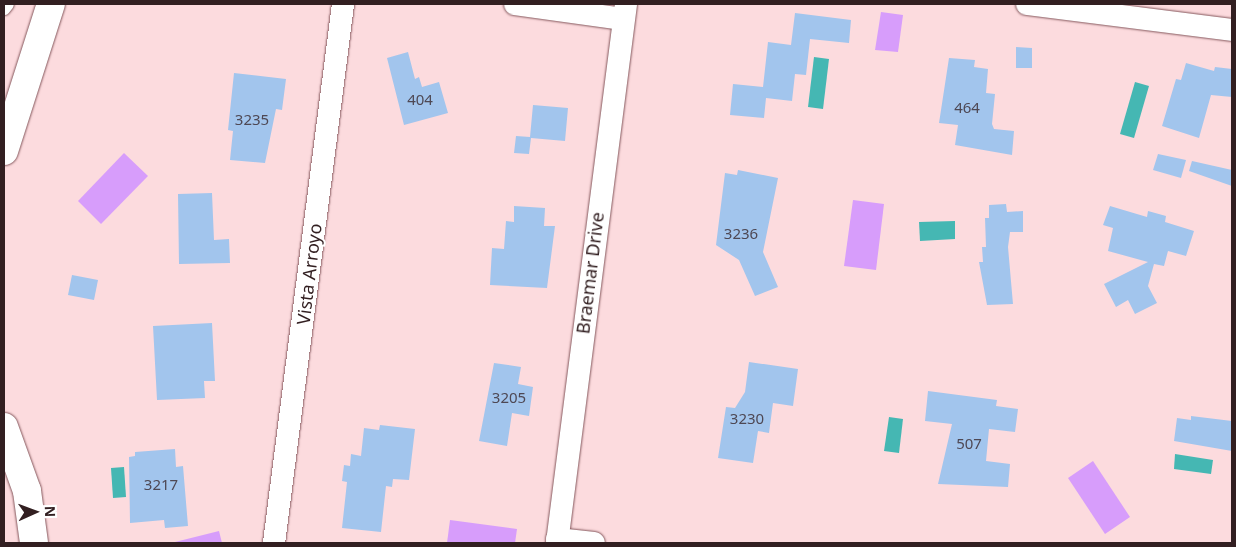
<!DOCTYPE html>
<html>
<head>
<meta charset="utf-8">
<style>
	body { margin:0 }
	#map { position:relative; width:1236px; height:547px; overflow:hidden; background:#fcdbde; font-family:"Noto Sans",sans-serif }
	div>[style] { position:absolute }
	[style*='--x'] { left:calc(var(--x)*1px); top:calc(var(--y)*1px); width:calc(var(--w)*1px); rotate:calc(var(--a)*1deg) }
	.green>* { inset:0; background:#d79dfb }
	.water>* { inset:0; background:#45b7b3 }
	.building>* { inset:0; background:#a2c5ed }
	.roads { filter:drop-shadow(0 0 1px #85585d) drop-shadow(0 0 1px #85585d) }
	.lane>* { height:11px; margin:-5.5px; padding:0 5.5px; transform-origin:5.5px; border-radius:5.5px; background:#fff }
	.street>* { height:22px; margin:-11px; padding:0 11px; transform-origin:11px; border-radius:11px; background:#fff }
	.secondary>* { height:28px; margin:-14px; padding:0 14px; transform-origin:14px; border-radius:14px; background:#fff }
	span { translate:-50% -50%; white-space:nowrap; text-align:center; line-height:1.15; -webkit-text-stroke:4px #fff; paint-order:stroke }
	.number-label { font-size:15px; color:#4e4854 }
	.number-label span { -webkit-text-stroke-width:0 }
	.street-label { font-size:18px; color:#321f21 }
	.frame { position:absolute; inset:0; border:5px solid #321f21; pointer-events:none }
	.north { position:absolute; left:10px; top:487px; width:50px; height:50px; -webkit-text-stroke:4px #fff; paint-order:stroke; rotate:88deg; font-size:14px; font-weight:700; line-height:20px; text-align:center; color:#321f21 }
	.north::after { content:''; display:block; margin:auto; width:18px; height:22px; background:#321f21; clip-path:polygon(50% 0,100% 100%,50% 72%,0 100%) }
</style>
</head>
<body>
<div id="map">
	<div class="green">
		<div style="clip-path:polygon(881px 12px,903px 15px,898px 52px,875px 50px)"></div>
		<div style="clip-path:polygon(124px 153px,148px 176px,101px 224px,78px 201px)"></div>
		<div style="clip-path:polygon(853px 200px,884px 204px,876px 270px,844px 266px)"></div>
		<div style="clip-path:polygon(1093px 461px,1130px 517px,1105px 534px,1068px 478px)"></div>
		<div style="clip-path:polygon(450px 520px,517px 529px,515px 543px,447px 543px)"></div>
		<div style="clip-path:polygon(219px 531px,222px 543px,171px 543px)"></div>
	</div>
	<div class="water">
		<div style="clip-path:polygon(814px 57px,829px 59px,823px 109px,808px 107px)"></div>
		<div style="clip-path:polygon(1135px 82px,1149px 86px,1134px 138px,1120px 134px)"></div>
		<div style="clip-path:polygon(955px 221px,955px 239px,920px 241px,919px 222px)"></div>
		<div style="clip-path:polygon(889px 417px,903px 419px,899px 453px,884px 451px)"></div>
		<div style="clip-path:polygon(1175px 454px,1213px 460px,1211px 474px,1174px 469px)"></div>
		<div style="clip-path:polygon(124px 467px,126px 497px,113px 498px,111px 468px)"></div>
	</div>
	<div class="building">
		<div style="clip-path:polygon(795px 13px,851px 20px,849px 43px,810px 39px,806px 75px,795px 74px,792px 101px,766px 98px,764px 118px,730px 115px,733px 84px,763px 87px,768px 42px,791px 45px)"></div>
		<div style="clip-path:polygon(1016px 47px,1032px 48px,1032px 68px,1016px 68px)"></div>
		<div style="clip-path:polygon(408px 52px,415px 79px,419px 77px,422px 87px,439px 82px,448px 113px,404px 125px,387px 58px)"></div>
		<div style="clip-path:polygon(949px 58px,975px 60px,974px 67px,988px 69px,986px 93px,995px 94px,992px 124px,994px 129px,1014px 131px,1012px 155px,955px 145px,958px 125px,939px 123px)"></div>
		<div style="clip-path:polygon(1186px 63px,1214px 71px,1215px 67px,1232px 69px,1232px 97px,1211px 95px,1199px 138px,1162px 126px,1176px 79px,1181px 80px)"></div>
		<div style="clip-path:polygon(234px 73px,286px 79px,282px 110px,276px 109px,265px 163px,230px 160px,233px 131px,228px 130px)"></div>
		<div style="clip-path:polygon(533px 105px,568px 108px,565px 141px,531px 138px,529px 154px,514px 153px,516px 136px,530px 137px)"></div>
		<div style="clip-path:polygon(1158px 154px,1186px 160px,1181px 178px,1153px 170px)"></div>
		<div style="clip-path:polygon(1192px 161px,1232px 170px,1232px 186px,1189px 171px)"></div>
		<div style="clip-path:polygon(738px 170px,778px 178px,763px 252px,778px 287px,755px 296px,739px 260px,716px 245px,725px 173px,737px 175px)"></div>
		<div style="clip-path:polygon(212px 193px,214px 240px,229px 239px,230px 263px,179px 264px,178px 194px)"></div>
		<div style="clip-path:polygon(1006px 204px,1007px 212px,1023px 211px,1023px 232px,1010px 232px,1008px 247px,1013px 304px,987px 305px,979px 262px,983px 262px,982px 247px,986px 247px,985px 218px,989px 218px,989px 205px)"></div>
		<div style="clip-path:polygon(514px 206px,545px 208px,544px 226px,555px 226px,547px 288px,490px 285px,492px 248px,504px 249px,506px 221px,514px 222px)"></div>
		<div style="clip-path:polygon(1110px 206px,1147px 217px,1148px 211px,1166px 216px,1165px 222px,1194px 231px,1186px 256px,1168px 251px,1164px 266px,1154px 264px,1148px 286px,1157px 303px,1135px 314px,1128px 300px,1116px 307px,1104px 284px,1148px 262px,1108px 251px,1113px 228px,1103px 225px)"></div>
		<div style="clip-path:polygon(72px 275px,98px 280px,94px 300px,68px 295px)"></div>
		<div style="clip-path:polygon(212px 323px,215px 381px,204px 381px,205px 398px,157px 400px,153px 326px)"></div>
		<div style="clip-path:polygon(749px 362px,798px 369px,793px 406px,773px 403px,769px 433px,758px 431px,753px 463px,718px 458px,726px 407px,735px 408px,745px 392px)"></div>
		<div style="clip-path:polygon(494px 363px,521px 367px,518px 384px,533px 387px,529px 416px,512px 413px,507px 446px,479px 441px)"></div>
		<div style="clip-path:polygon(928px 391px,997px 400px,996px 406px,1018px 409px,1015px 432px,989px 429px,986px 461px,1010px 464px,1008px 487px,938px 484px,952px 424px,925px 421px)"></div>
		<div style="clip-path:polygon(1191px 416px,1232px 421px,1232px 451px,1174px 441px,1177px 418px,1191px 420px)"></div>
		<div style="clip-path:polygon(380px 425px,415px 429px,409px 480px,393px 479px,392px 487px,386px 486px,381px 532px,342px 528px,347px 482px,342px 481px,344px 465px,350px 466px,351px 454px,361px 456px,364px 428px,379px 430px)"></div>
		<div style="clip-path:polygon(175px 449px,176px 467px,183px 466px,188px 526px,165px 528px,164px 520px,130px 523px,129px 457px,135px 456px,135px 452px)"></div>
	</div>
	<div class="roads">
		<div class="lane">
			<div style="--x:4;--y:9;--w:6;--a:-51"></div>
		</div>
		<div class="street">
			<div style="--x:515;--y:4;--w:109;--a:7.9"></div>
			<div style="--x:1027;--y:4;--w:207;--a:7.2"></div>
			<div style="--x:557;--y:539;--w:37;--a:6"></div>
			<div style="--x:274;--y:543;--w:543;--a:-82.7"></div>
			<div style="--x:557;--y:543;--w:543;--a:-82.7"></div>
		</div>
		<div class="secondary">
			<div style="--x:4;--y:151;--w:154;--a:-72.3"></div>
			<div style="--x:4;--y:427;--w:68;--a:70.2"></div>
			<div style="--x:27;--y:491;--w:52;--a:82.3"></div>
		</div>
	</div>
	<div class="number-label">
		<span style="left:420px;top:100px">404</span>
		<span style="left:967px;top:108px">464</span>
		<span style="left:252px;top:120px">3235</span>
		<span style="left:741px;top:234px">3236</span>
		<span style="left:509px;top:398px">3205</span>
		<span style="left:747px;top:419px">3230</span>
		<span style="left:969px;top:444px">507</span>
		<span style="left:161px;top:485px">3217</span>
	</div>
	<div class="street-label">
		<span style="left:590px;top:273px;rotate:-83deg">Braemar Drive</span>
		<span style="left:309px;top:274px;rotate:-83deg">Vista Arroyo</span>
	</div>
	<div class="frame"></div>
	<div class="north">N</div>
</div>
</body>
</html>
